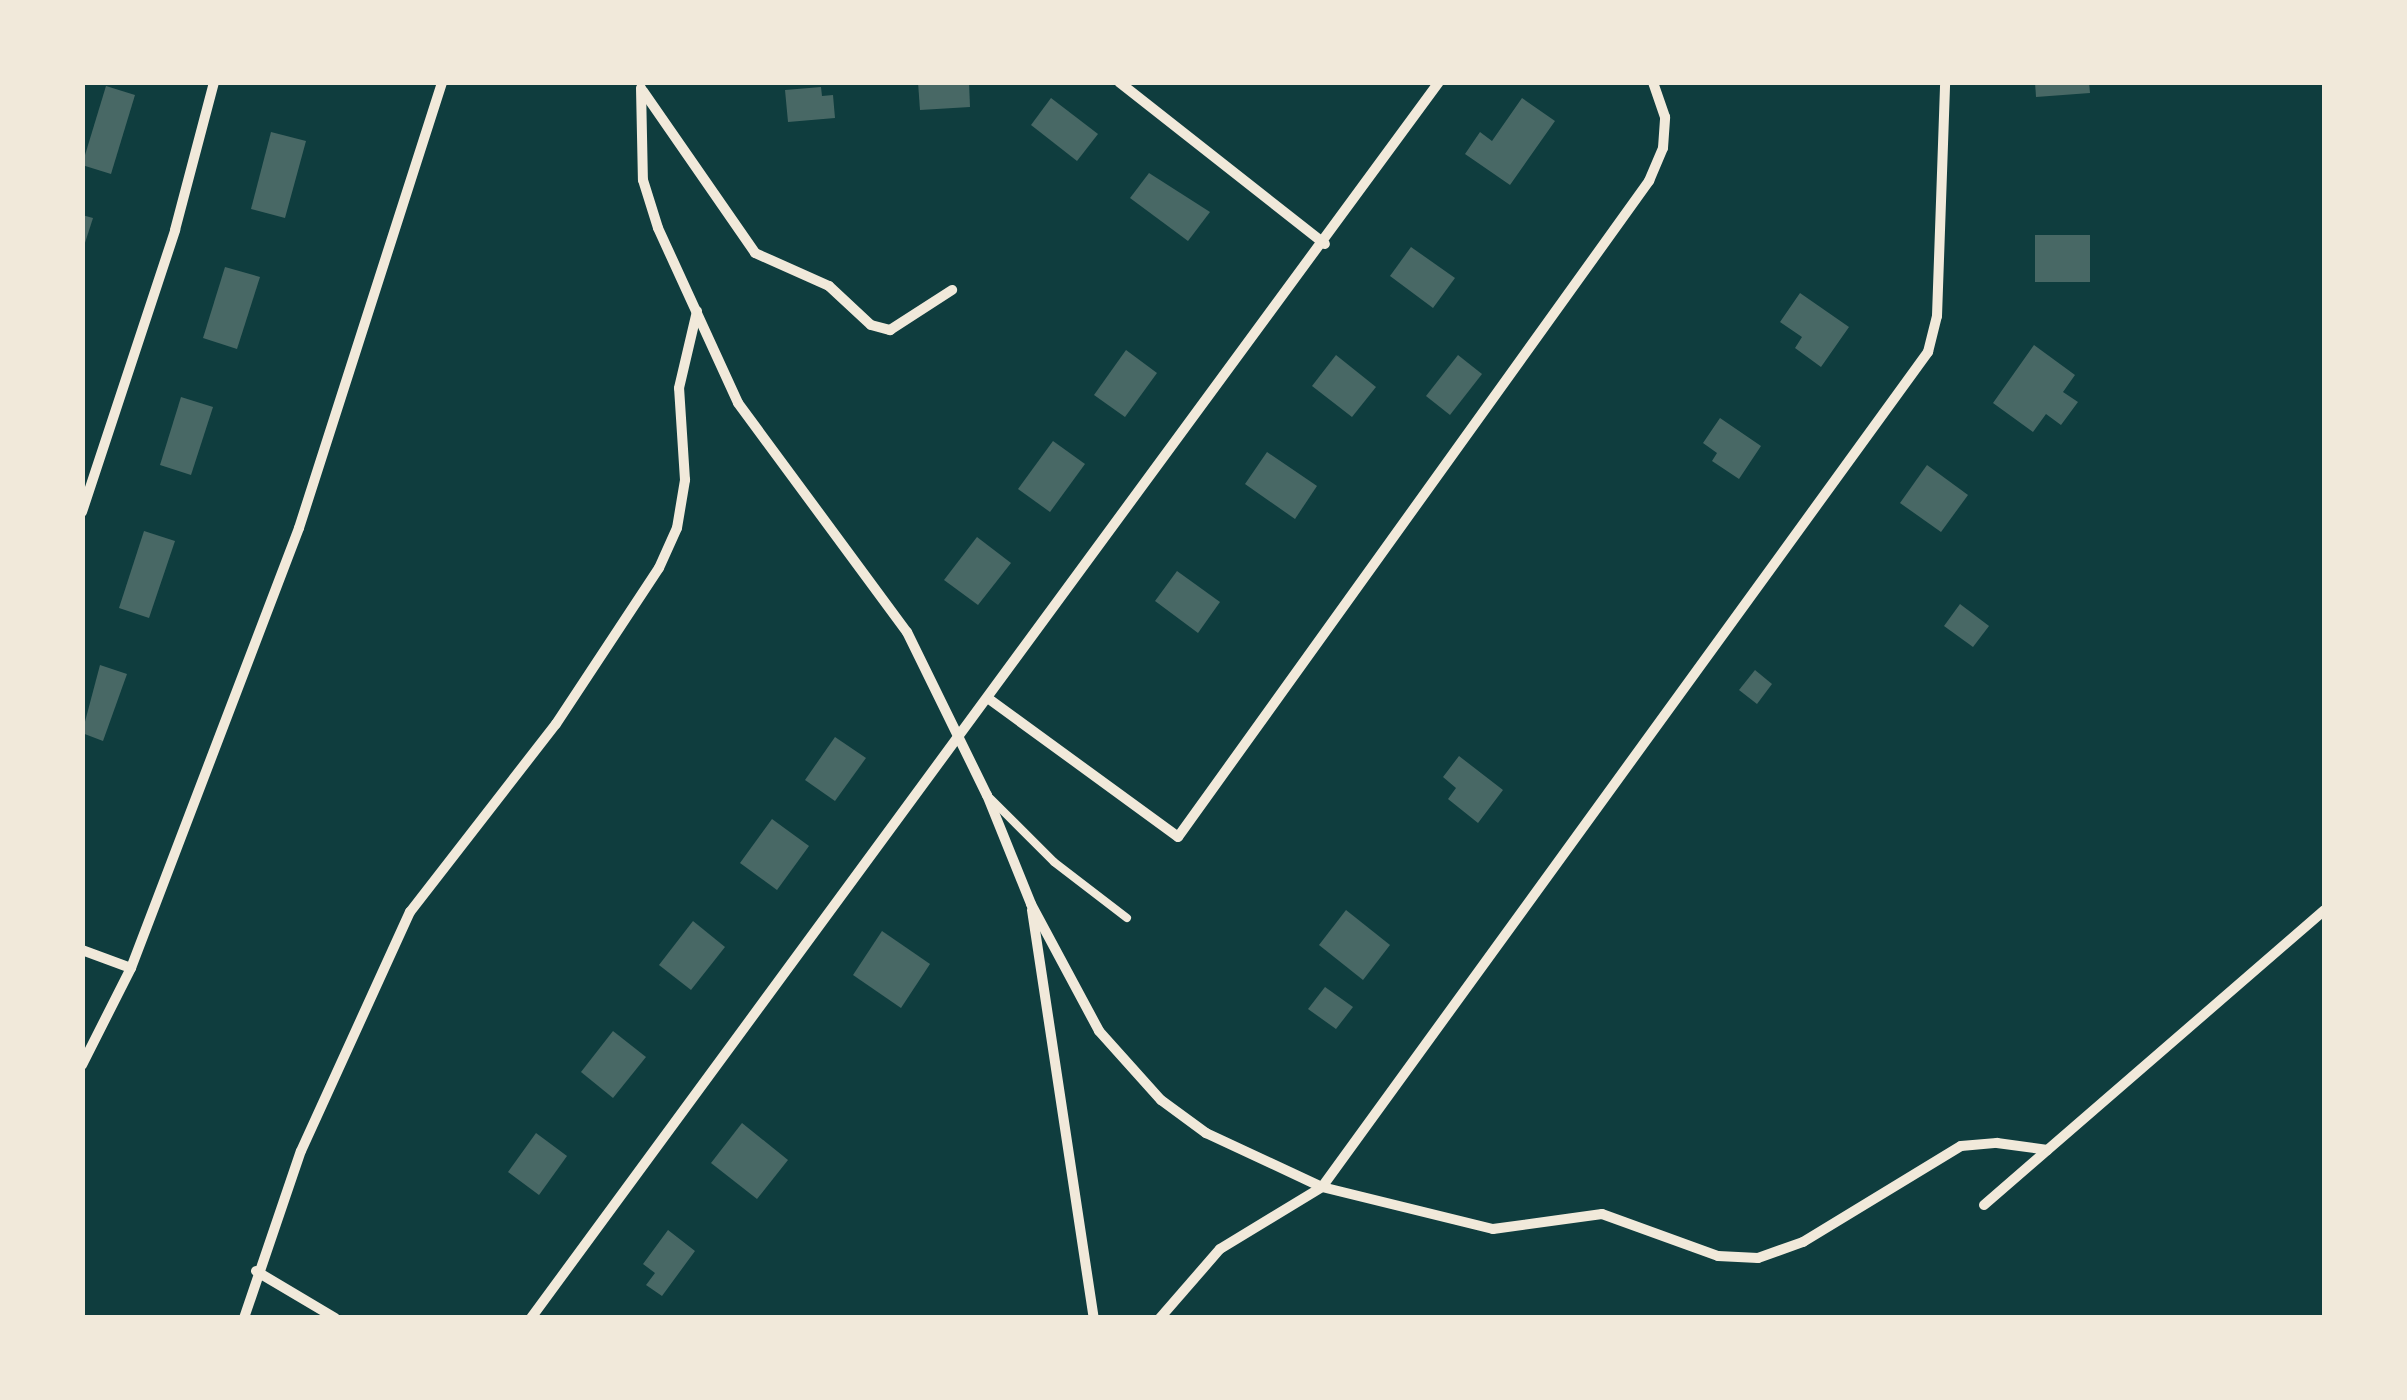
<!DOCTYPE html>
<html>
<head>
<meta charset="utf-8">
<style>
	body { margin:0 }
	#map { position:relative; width:2407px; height:1400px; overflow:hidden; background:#0f3d3e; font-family:"Exo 2",sans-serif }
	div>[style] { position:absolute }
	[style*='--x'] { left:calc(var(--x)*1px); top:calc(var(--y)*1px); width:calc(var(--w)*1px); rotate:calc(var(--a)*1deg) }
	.building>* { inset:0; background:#486865 }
	.service>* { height:8px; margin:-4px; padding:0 4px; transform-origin:4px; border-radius:4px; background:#f1e9da }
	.minor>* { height:10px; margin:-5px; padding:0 5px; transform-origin:5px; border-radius:5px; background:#f1e9da }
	span { translate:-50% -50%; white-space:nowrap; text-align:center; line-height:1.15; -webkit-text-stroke:8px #f1e9da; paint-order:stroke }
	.frame { position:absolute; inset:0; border:85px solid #f1e9da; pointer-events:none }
</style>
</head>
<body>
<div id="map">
	<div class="building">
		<div style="clip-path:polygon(918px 82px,969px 82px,970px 107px,920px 110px)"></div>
		<div style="clip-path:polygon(2035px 82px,2089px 82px,2090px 93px,2036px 97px)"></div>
		<div style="clip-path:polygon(106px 86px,135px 95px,111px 174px,82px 165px)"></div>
		<div style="clip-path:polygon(821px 87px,822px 96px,833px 95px,835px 118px,788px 122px,785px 90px)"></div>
		<div style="clip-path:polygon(1051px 98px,1098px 134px,1077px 161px,1031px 125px)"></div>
		<div style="clip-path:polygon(1522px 98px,1555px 121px,1510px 185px,1465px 154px,1480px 132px,1492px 141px)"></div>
		<div style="clip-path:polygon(271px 132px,306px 141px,285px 218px,251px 209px)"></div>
		<div style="clip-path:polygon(1149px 173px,1210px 212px,1188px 241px,1130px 198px)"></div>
		<div style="clip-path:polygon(82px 215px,93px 218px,83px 249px,82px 249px)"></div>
		<div style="clip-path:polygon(2035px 235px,2090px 235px,2090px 282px,2035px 282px)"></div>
		<div style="clip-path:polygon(1411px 247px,1455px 278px,1433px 308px,1390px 276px)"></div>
		<div style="clip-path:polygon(225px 267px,260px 277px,237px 349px,203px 338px)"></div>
		<div style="clip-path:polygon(1800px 293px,1849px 327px,1821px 367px,1795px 348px,1802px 337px,1780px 322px)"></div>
		<div style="clip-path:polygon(2034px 345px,2075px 375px,2063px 392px,2078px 402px,2061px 425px,2046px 414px,2033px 432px,1993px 403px)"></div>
		<div style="clip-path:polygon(1126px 350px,1157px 373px,1125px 417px,1094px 395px)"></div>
		<div style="clip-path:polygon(1336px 355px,1376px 387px,1352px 417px,1312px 386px)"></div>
		<div style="clip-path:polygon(1458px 355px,1482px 374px,1450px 415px,1426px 396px)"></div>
		<div style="clip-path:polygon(181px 397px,213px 407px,191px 475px,160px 465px)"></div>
		<div style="clip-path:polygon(1720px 418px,1761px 446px,1739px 479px,1712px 461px,1717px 453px,1703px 443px)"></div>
		<div style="clip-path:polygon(1053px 441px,1085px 464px,1050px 512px,1018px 489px)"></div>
		<div style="clip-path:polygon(1267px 452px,1317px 486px,1295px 519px,1245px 484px)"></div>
		<div style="clip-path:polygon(1927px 465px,1968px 495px,1941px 532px,1900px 503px)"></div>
		<div style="clip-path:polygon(144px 531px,175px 541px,149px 618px,119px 608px)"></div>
		<div style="clip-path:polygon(977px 537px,1011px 563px,978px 605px,944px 580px)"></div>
		<div style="clip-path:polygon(1177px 571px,1220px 602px,1198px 633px,1155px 601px)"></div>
		<div style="clip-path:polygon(1960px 604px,1989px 626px,1973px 647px,1944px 626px)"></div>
		<div style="clip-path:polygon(100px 665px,127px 674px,103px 741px,82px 733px)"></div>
		<div style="clip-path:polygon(1755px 670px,1772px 684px,1757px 704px,1739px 690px)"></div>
		<div style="clip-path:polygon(835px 737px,866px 758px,835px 801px,805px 780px)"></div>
		<div style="clip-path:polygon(1459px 756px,1503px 790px,1478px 823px,1448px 799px,1456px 788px,1443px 777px)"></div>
		<div style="clip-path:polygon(772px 819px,809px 846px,777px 890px,740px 863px)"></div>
		<div style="clip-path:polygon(1346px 910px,1390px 945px,1363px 980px,1319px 945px)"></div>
		<div style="clip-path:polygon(693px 921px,725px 947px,691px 990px,659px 965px)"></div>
		<div style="clip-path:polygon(882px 931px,930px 964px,901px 1008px,853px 975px)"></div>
		<div style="clip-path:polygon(1325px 987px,1353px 1007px,1336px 1029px,1308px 1009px)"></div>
		<div style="clip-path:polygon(613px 1031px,646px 1057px,613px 1098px,581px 1072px)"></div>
		<div style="clip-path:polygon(742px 1123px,788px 1160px,757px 1199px,711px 1163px)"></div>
		<div style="clip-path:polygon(536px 1133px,567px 1156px,539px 1195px,508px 1172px)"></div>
		<div style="clip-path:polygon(668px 1230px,695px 1251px,662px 1296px,646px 1285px,655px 1273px,643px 1264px)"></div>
	</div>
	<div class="service">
		<div style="--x:991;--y:799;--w:89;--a:45"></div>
		<div style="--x:1054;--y:862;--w:92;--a:37.5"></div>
	</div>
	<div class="minor">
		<div style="--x:1119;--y:82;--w:262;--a:38.2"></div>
		<div style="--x:641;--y:88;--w:92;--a:88.8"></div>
		<div style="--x:643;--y:180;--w:50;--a:72.6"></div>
		<div style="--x:658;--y:228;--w:192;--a:65.4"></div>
		<div style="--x:738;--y:403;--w:285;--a:53.6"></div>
		<div style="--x:907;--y:632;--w:182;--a:63.9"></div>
		<div style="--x:987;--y:795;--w:118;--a:68"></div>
		<div style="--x:1031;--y:904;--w:144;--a:61.8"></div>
		<div style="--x:1099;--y:1031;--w:93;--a:48.1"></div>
		<div style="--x:1161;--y:1100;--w:56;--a:36.3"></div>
		<div style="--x:1206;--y:1133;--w:128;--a:25"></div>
		<div style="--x:1322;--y:1187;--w:176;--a:13.8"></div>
		<div style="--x:1493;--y:1229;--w:110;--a:-7.8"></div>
		<div style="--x:1602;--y:1214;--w:123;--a:19.9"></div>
		<div style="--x:1718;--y:1256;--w:40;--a:2.9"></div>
		<div style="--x:1758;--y:1258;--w:48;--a:-19.6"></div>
		<div style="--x:1803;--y:1242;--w:185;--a:-31.3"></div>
		<div style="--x:1961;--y:1146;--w:36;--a:-5"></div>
		<div style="--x:1997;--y:1143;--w:51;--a:7.8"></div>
		<div style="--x:643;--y:91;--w:197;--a:55.3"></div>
		<div style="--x:755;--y:253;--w:81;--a:24"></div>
		<div style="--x:829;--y:286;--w:57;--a:42.9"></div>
		<div style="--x:871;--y:325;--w:20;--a:15"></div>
		<div style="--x:890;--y:330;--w:74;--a:-32.8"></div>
		<div style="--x:82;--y:512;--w:297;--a:-71.7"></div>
		<div style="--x:175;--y:230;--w:153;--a:-75.2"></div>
		<div style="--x:989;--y:699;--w:234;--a:36.1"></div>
		<div style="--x:1178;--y:837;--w:808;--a:-54.32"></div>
		<div style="--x:1649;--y:181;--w:36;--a:-67"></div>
		<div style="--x:1663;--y:148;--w:31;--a:-86"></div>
		<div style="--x:1665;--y:117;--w:37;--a:-109"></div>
		<div style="--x:1032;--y:910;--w:413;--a:81.4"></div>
		<div style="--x:82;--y:950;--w:52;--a:20.2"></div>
		<div style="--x:82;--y:1065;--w:109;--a:-63.2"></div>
		<div style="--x:131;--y:968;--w:471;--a:-69.1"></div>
		<div style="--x:299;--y:528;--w:468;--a:-72.2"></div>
		<div style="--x:1984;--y:1205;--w:450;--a:-40.9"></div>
		<div style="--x:256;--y:1271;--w:92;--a:30.7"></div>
		<div style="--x:244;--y:1318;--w:176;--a:-71.2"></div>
		<div style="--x:301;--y:1151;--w:263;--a:-65.5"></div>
		<div style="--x:410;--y:912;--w:238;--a:-52.2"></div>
		<div style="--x:556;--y:724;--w:187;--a:-56.6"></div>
		<div style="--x:659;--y:568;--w:44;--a:-65.8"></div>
		<div style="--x:677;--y:528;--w:49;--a:-80.5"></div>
		<div style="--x:685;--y:480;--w:92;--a:-93.7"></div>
		<div style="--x:679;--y:388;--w:79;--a:-76.8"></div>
		<div style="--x:531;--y:1318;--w:1534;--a:-53.7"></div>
		<div style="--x:1160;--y:1318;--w:91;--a:-49"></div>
		<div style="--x:1220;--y:1249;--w:119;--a:-31.3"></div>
		<div style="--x:1322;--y:1187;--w:1032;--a:-54.03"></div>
		<div style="--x:1928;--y:352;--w:37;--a:-76"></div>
		<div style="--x:1937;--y:316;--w:234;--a:-88"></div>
	</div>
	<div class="frame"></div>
</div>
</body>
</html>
